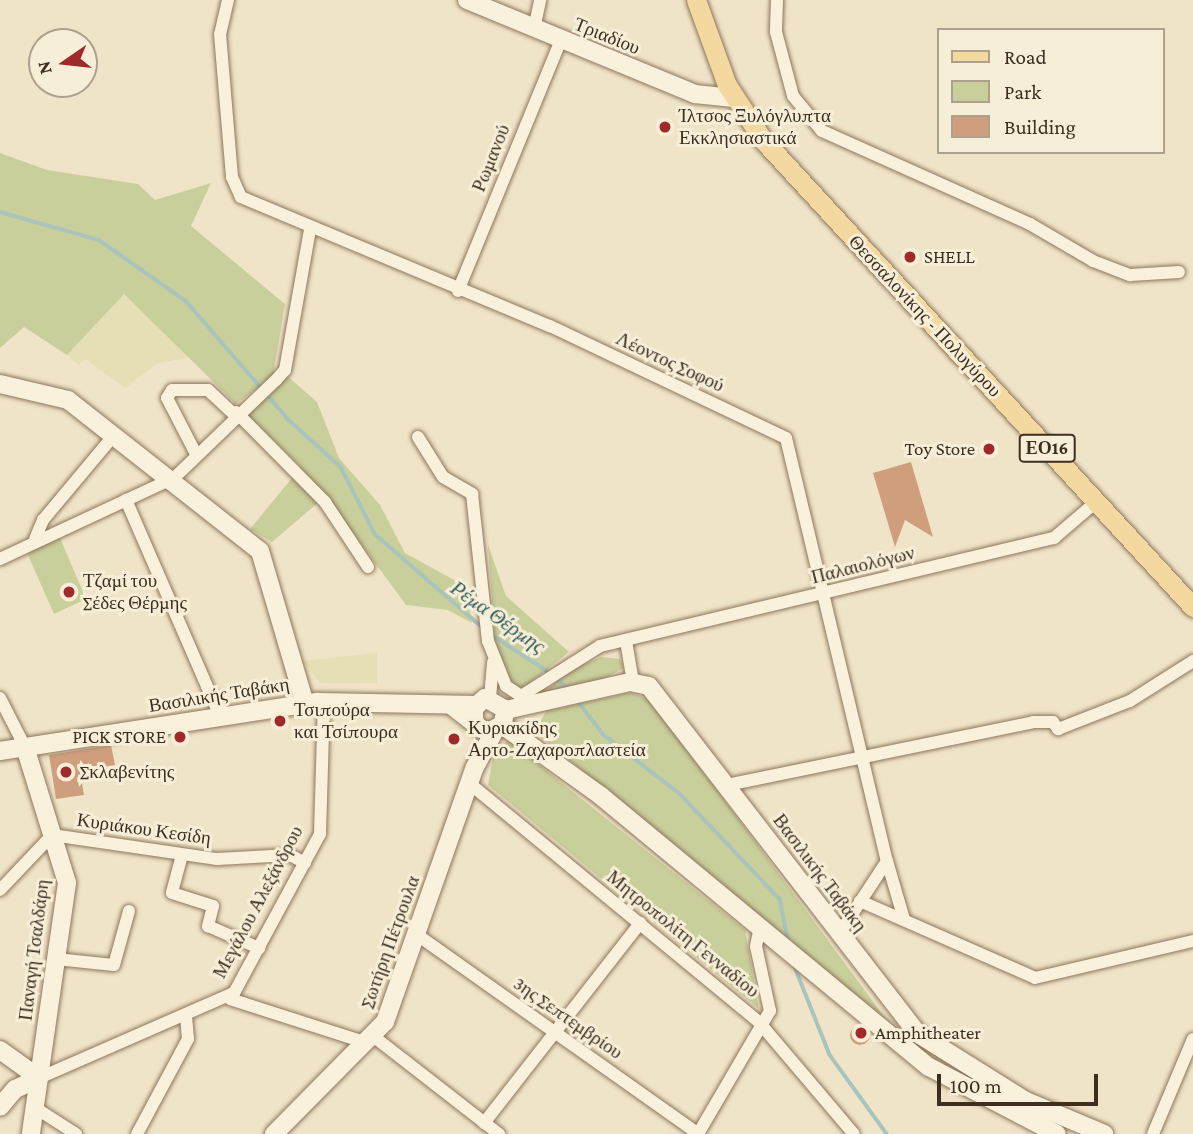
<!DOCTYPE html>
<html>
<head>
<meta charset="utf-8">
<style>
	body { margin:0 }
	#map { position:relative; width:1193px; height:1134px; overflow:hidden; background:#f0e4c8; font-family:"Crimson Pro",serif }
	div>[style] { position:absolute }
	[style*='--x'] { left:calc(var(--x)*1px); top:calc(var(--y)*1px); width:calc(var(--w)*1px); rotate:calc(var(--a)*1deg) }
	.farmland>* { inset:0; background:#e6deb5 }
	.green>* { inset:0; background:#c9cf9b }
	.stream>* { height:3.5px; margin:-1.75px; padding:0 1.75px; transform-origin:1.75px; border-radius:1.75px; background:#a9c4bc }
	.building>* { inset:0; background:#cf9f7d }
	.round { border-radius:50% }
	.roads { filter:drop-shadow(0 0 2px #8d765c) drop-shadow(0 0 2px #8d765c) }
	.street>* { height:12px; margin:-6px; padding:0 6px; transform-origin:6px; border-radius:6px; background:#faf1dc }
	.secondary>* { height:18px; margin:-9px; padding:0 9px; transform-origin:9px; border-radius:9px; background:#faf1dc }
	.primary>* { height:19px; margin:-9.5px; padding:0 9.5px; transform-origin:9.5px; border-radius:9.5px; background:#f3d9a0 }
	.dots>* { width:19px; height:19px; translate:-50% -50%; box-sizing:border-box; border:4px solid #f7eed8; border-radius:50% }
	span { translate:-50% -50%; white-space:nowrap; text-align:center; line-height:1.15; -webkit-text-stroke:6px #f7eed8; paint-order:stroke }
	.shield-label span { padding:2px 5px; background:#f7eed8; border:2px solid; border-radius:5px; -webkit-text-stroke-width:0 }
	.shield-label { font-size:18px; color:#3d2e20; font-weight:700 }
	.street-label { font-size:19px; color:#3d2e20 }
	.poi-label { font-size:19px; color:#3d2e20 }
	.left { translate:0 -50%; text-align:left }
	.right { translate:-100% -50%; text-align:right }
	.water-label { font-size:21px; color:#2f5d5a; font-style:italic }
	.legend { position:absolute; left:937px; top:28px; width:228px; height:126px; box-sizing:border-box; background:#f7eed8; border:2px solid #ada18e; margin:0; padding:9px 12px; list-style:none; font-size:21px; color:#3d2e20 }
	.legend li { display:flex; align-items:center; gap:14px; height:35px }
	.legend b { width:35px; border:2px solid #ada18e }
	.north { position:absolute; left:28px; top:28px; width:70px; height:70px; box-sizing:border-box; background:#f7eed8; border:2px solid #ada18e; border-radius:50%; rotate:256deg; font-size:19px; font-weight:700; line-height:28px; text-align:center; color:#3d2e20 }
	.north::after { content:''; display:block; margin:auto; width:24px; height:32px; background:#9e2a2b; clip-path:polygon(50% 0,100% 100%,50% 72%,0 100%) }
	.scale { position:absolute; left:937px; top:1074px; width:161px; height:32px; box-sizing:border-box; border:4px solid #3d2e20; border-top:0; padding-left:9px; font-size:21px; line-height:24px; white-space:nowrap; color:#3d2e20; -webkit-text-stroke:5px #f7eed8; paint-order:stroke }
</style>
</head>
<body>
<div id="map">
	<div class="farmland">
		<div style="clip-path:polygon(123px 294px,193px 357px,158px 363px,125px 388px,86px 359px,79px 365px,67px 355px)"></div>
		<div style="clip-path:polygon(377px 653px,377px 683px,320px 683px,303px 661px)"></div>
	</div>
	<div class="green">
		<div style="clip-path:polygon(0 153px,47px 170px,138px 184px,155px 200px,211px 183px,191px 226px,285px 304px,273px 376px,236px 404px,124px 294px,67px 355px,24px 327px,0 348px)"></div>
		<div style="clip-path:polygon(286px 375px,317px 402px,339px 458px,380px 505px,405px 553px,465px 586px,472px 623px,448px 610px,406px 605px,326px 496px,272px 542px,250px 529px,301px 467px,244px 411px)"></div>
		<div style="clip-path:polygon(60px 538px,86px 599px,54px 614px,27px 553px)"></div>
		<div style="clip-path:polygon(488px 545px,506px 596px,569px 652px,522px 689px,512px 685px,496px 652px)"></div>
		<div style="clip-path:polygon(601px 657px,620px 659px,624px 668px,599px 681px,547px 691px,563px 673px)"></div>
		<div style="clip-path:polygon(629px 693px,646px 698px,661px 714px,888px 1022px,535px 732px,546px 711px)"></div>
		<div style="clip-path:polygon(508px 740px,745px 930px,759px 1009px,488px 785px,494px 753px)"></div>
	</div>
	<div class="stream">
		<div style="--x:0;--y:212;--w:103;--a:15.8"></div>
		<div style="--x:99;--y:240;--w:106;--a:35"></div>
		<div style="--x:186;--y:301;--w:157;--a:49.1"></div>
		<div style="--x:289;--y:420;--w:70;--a:42.1"></div>
		<div style="--x:341;--y:467;--w:75;--a:63.1"></div>
		<div style="--x:375;--y:534;--w:143;--a:41"></div>
		<div style="--x:492;--y:635;--w:69;--a:33.2"></div>
		<div style="--x:556;--y:677;--w:20;--a:45"></div>
		<div style="--x:577;--y:700;--w:44;--a:52.4"></div>
		<div style="--x:604;--y:735;--w:95;--a:37.7"></div>
		<div style="--x:679;--y:793;--w:146;--a:46.4"></div>
		<div style="--x:780;--y:899;--w:46;--a:78.7"></div>
		<div style="--x:793;--y:962;--w:100;--a:68.3"></div>
		<div style="--x:830;--y:1055;--w:97;--a:54.2"></div>
	</div>
	<div class="building">
		<div style="clip-path:polygon(911px 462px,933px 537px,905px 520px,895px 547px,873px 473px)"></div>
		<div style="clip-path:polygon(111px 745px,115px 765px,80px 771px,84px 795px,56px 799px,49px 755px)"></div>
		<div class="round" style="left:850px;top:1025px;width:20px;height:20px"></div>
	</div>
	<div class="roads">
		<div class="street">
			<div style="--x:228;--y:0;--w:35;--a:103"></div>
			<div style="--x:220;--y:34;--w:144;--a:85.2"></div>
			<div style="--x:232;--y:177;--w:22;--a:66"></div>
			<div style="--x:241;--y:197;--w:335;--a:22.7"></div>
			<div style="--x:550;--y:326;--w:261;--a:25.4"></div>
			<div style="--x:786;--y:438;--w:435;--a:76.6"></div>
			<div style="--x:887;--y:861;--w:87;--a:123.3"></div>
			<div style="--x:777;--y:0;--w:32;--a:92"></div>
			<div style="--x:776;--y:32;--w:66;--a:75.1"></div>
			<div style="--x:793;--y:96;--w:45;--a:50.4"></div>
			<div style="--x:822;--y:131;--w:228;--a:24.1"></div>
			<div style="--x:1030;--y:224;--w:73;--a:30.4"></div>
			<div style="--x:1093;--y:261;--w:40;--a:21"></div>
			<div style="--x:1130;--y:275;--w:49;--a:-3.5"></div>
			<div style="--x:534;--y:29;--w:30;--a:-78"></div>
			<div style="--x:458;--y:291;--w:271;--a:-67.7"></div>
			<div style="--x:236;--y:412;--w:127;--a:45.3"></div>
			<div style="--x:325;--y:502;--w:78;--a:56.5"></div>
			<div style="--x:418;--y:437;--w:47;--a:58"></div>
			<div style="--x:443;--y:477;--w:34;--a:30"></div>
			<div style="--x:472;--y:494;--w:148;--a:83.8"></div>
			<div style="--x:488;--y:641;--w:48;--a:68.2"></div>
			<div style="--x:506;--y:686;--w:18;--a:34"></div>
			<div style="--x:521;--y:696;--w:93;--a:-32.3"></div>
			<div style="--x:600;--y:646;--w:467;--a:-13.4"></div>
			<div style="--x:1054;--y:538;--w:55;--a:-40.6"></div>
			<div style="--x:196;--y:454;--w:63;--a:-117.4"></div>
			<div style="--x:167;--y:398;--w:9;--a:-58"></div>
			<div style="--x:172;--y:390;--w:36;--a:0"></div>
			<div style="--x:208;--y:390;--w:35;--a:43"></div>
			<div style="--x:126;--y:500;--w:236;--a:66.5"></div>
			<div style="--x:35;--y:539;--w:21;--a:-67"></div>
			<div style="--x:43;--y:520;--w:111;--a:-50.1"></div>
			<div style="--x:0;--y:559;--w:192;--a:-25"></div>
			<div style="--x:174;--y:478;--w:141;--a:-43.9"></div>
			<div style="--x:276;--y:380;--w:13;--a:-48"></div>
			<div style="--x:285;--y:370;--w:142;--a:-79.9"></div>
			<div style="--x:626;--y:641;--w:42;--a:80.3"></div>
			<div style="--x:0;--y:698;--w:55;--a:63"></div>
			<div style="--x:490;--y:698;--w:36;--a:-85"></div>
			<div style="--x:469;--y:783;--w:374;--a:39.5"></div>
			<div style="--x:758;--y:1021;--w:148;--a:49.7"></div>
			<div style="--x:727;--y:785;--w:312;--a:-11.6"></div>
			<div style="--x:1033;--y:722;--w:20;--a:0"></div>
			<div style="--x:1053;--y:722;--w:9;--a:54"></div>
			<div style="--x:1058;--y:729;--w:77;--a:-21.3"></div>
			<div style="--x:1130;--y:701;--w:75;--a:-32.4"></div>
			<div style="--x:182;--y:855;--w:39;--a:105"></div>
			<div style="--x:172;--y:893;--w:43;--a:17.6"></div>
			<div style="--x:213;--y:906;--w:21;--a:104"></div>
			<div style="--x:208;--y:926;--w:56;--a:23.3"></div>
			<div style="--x:887;--y:861;--w:60;--a:73.7"></div>
			<div style="--x:0;--y:890;--w:76;--a:-46.6"></div>
			<div style="--x:52;--y:835;--w:167;--a:8.3"></div>
			<div style="--x:217;--y:859;--w:73;--a:-3.1"></div>
			<div style="--x:290;--y:855;--w:17;--a:28"></div>
			<div style="--x:860;--y:901;--w:191;--a:23.7"></div>
			<div style="--x:1035;--y:978;--w:162;--a:-13.2"></div>
			<div style="--x:416;--y:934;--w:346;--a:35.3"></div>
			<div style="--x:56;--y:959;--w:58;--a:5.9"></div>
			<div style="--x:114;--y:965;--w:56;--a:-74.5"></div>
			<div style="--x:230;--y:999;--w:144;--a:17.8"></div>
			<div style="--x:373;--y:1036;--w:160;--a:37.9"></div>
			<div style="--x:39;--y:1078;--w:213;--a:-23.6"></div>
			<div style="--x:234;--y:993;--w:181;--a:-61.6"></div>
			<div style="--x:320;--y:834;--w:132;--a:-88.3"></div>
			<div style="--x:34;--y:1107;--w:50;--a:32.7"></div>
			<div style="--x:484;--y:1123;--w:254;--a:-52"></div>
			<div style="--x:137;--y:1134;--w:108;--a:-61.8"></div>
			<div style="--x:188;--y:1039;--w:21;--a:-95"></div>
			<div style="--x:698;--y:1134;--w:143;--a:-59.7"></div>
			<div style="--x:770;--y:1011;--w:66;--a:-102.2"></div>
			<div style="--x:756;--y:946;--w:19;--a:-78"></div>
			<div style="--x:1153;--y:1134;--w:103;--a:-67.2"></div>
		</div>
		<div class="secondary">
			<div style="--x:467;--y:0;--w:247;--a:22.4"></div>
			<div style="--x:695;--y:94;--w:39;--a:6"></div>
			<div style="--x:0;--y:384;--w:70;--a:13.2"></div>
			<div style="--x:68;--y:400;--w:244;--a:38.2"></div>
			<div style="--x:260;--y:551;--w:159;--a:73.6"></div>
			<div style="--x:452;--y:706;--w:37;--a:38"></div>
			<div style="--x:481;--y:729;--w:9;--a:13"></div>
			<div style="--x:490;--y:731;--w:13;--a:-27"></div>
			<div style="--x:502;--y:725;--w:16;--a:-75"></div>
			<div style="--x:506;--y:710;--w:24;--a:-150"></div>
			<div style="--x:485;--y:698;--w:15;--a:138"></div>
			<div style="--x:474;--y:708;--w:13;--a:90"></div>
			<div style="--x:506;--y:710;--w:127;--a:-12.7"></div>
			<div style="--x:630;--y:682;--w:19;--a:12"></div>
			<div style="--x:649;--y:686;--w:438;--a:52.3"></div>
			<div style="--x:917;--y:1033;--w:128;--a:32"></div>
			<div style="--x:1026;--y:1101;--w:85;--a:22.9"></div>
			<div style="--x:502;--y:725;--w:122;--a:35.6"></div>
			<div style="--x:601;--y:796;--w:425;--a:39.6"></div>
			<div style="--x:929;--y:1067;--w:144;--a:27.6"></div>
			<div style="--x:25;--y:747;--w:142;--a:72.8"></div>
			<div style="--x:67;--y:883;--w:254;--a:98.2"></div>
			<div style="--x:0;--y:751;--w:322;--a:-8.8"></div>
			<div style="--x:318;--y:702;--w:158;--a:1.1"></div>
			<div style="--x:0;--y:1050;--w:48;--a:35.7"></div>
			<div style="--x:39;--y:1078;--w:26;--a:155"></div>
			<div style="--x:15;--y:1089;--w:23;--a:130"></div>
			<div style="--x:274;--y:1134;--w:158;--a:-45.3"></div>
			<div style="--x:385;--y:1022;--w:270;--a:-70.6"></div>
			<div style="--x:475;--y:767;--w:42;--a:-61.6"></div>
		</div>
		<div class="primary">
			<div style="--x:696;--y:0;--w:90;--a:70"></div>
			<div style="--x:727;--y:85;--w:66;--a:56.8"></div>
			<div style="--x:763;--y:140;--w:635;--a:47.36"></div>
		</div>
	</div>
	<div class="dots">
		<div style="left:665px;top:127px;background:#9e2a2b"></div>
		<div style="left:910px;top:257px;background:#9e2a2b"></div>
		<div style="left:989px;top:449px;background:#9e2a2b"></div>
		<div style="left:69px;top:592px;background:#9e2a2b"></div>
		<div style="left:280px;top:721px;background:#9e2a2b"></div>
		<div style="left:180px;top:737px;background:#9e2a2b"></div>
		<div style="left:454px;top:739px;background:#9e2a2b"></div>
		<div style="left:66px;top:772px;background:#9e2a2b"></div>
		<div style="left:861px;top:1033px;background:#9e2a2b"></div>
	</div>
	<div class="shield-label">
		<span style="left:1047px;top:448px">ΕΟ16</span>
	</div>
	<div class="street-label">
		<span style="left:607px;top:36px;rotate:22deg">Τριαδίου</span>
		<span style="left:491px;top:158px;rotate:-68deg">Ρωμανού</span>
		<span style="left:925px;top:316px;rotate:47deg">Θεσσαλονίκης - Πολυγύρου</span>
		<span style="left:670px;top:362px;rotate:25deg">Λέοντος Σοφού</span>
		<span style="left:863px;top:565px;rotate:-14deg">Παλαιολόγων</span>
		<span style="left:219px;top:695px;rotate:-9deg">Βασιλικής Ταβάκη</span>
		<span style="left:144px;top:829px;rotate:8deg">Κυριάκου Κεσίδη</span>
		<span style="left:820px;top:873px;rotate:53deg">Βασιλικής Ταβάκη</span>
		<span style="left:258px;top:902px;rotate:-62deg">Μεγάλου Αλεξάνδρου</span>
		<span style="left:683px;top:934px;rotate:39deg">Μητροπολίτη Γενναδίου</span>
		<span style="left:390px;top:942px;rotate:-70deg">Σωτήρη Πέτρουλα</span>
		<span style="left:34px;top:950px;rotate:-83deg">Παναγή Τσαλδάρη</span>
		<span style="left:568px;top:1018px;rotate:35deg">3ης Σεπτεμβρίου</span>
	</div>
	<div class="poi-label">
		<span class="left" style="left:679px;top:127px">Ίλτσος Ξυλόγλυπτα<br>Εκκλησιαστικά</span>
		<span class="left" style="left:924px;top:257px">SHELL</span>
		<span class="right" style="left:975px;top:449px">Toy Store</span>
		<span class="left" style="left:83px;top:592px">Τζαμί του<br>Σέδες Θέρμης</span>
		<span class="left" style="left:294px;top:721px">Τσιπούρα<br>και Τσίπουρα</span>
		<span class="left" style="left:468px;top:739px">Κυριακίδης<br>Αρτο-Ζαχαροπλαστεία</span>
		<span class="right" style="left:166px;top:737px">PICK STORE</span>
		<span class="left" style="left:80px;top:772px">Σκλαβενίτης</span>
		<span class="left" style="left:875px;top:1033px">Amphitheater</span>
	</div>
	<div class="water-label">
		<span style="left:498px;top:617px;rotate:35deg">Ρέμα Θέρμης</span>
	</div>
	<ul class="legend">
	<li><b style="height:9px;background:#f3d9a0"></b>Road</li>
	<li><b style="height:19px;background:#c9cf9b"></b>Park</li>
	<li><b style="height:19px;background:#cf9f7d"></b>Building</li>
	</ul>
	<div class="north">N</div>
	<div class="scale">100 m</div>
</div>
</body>
</html>
